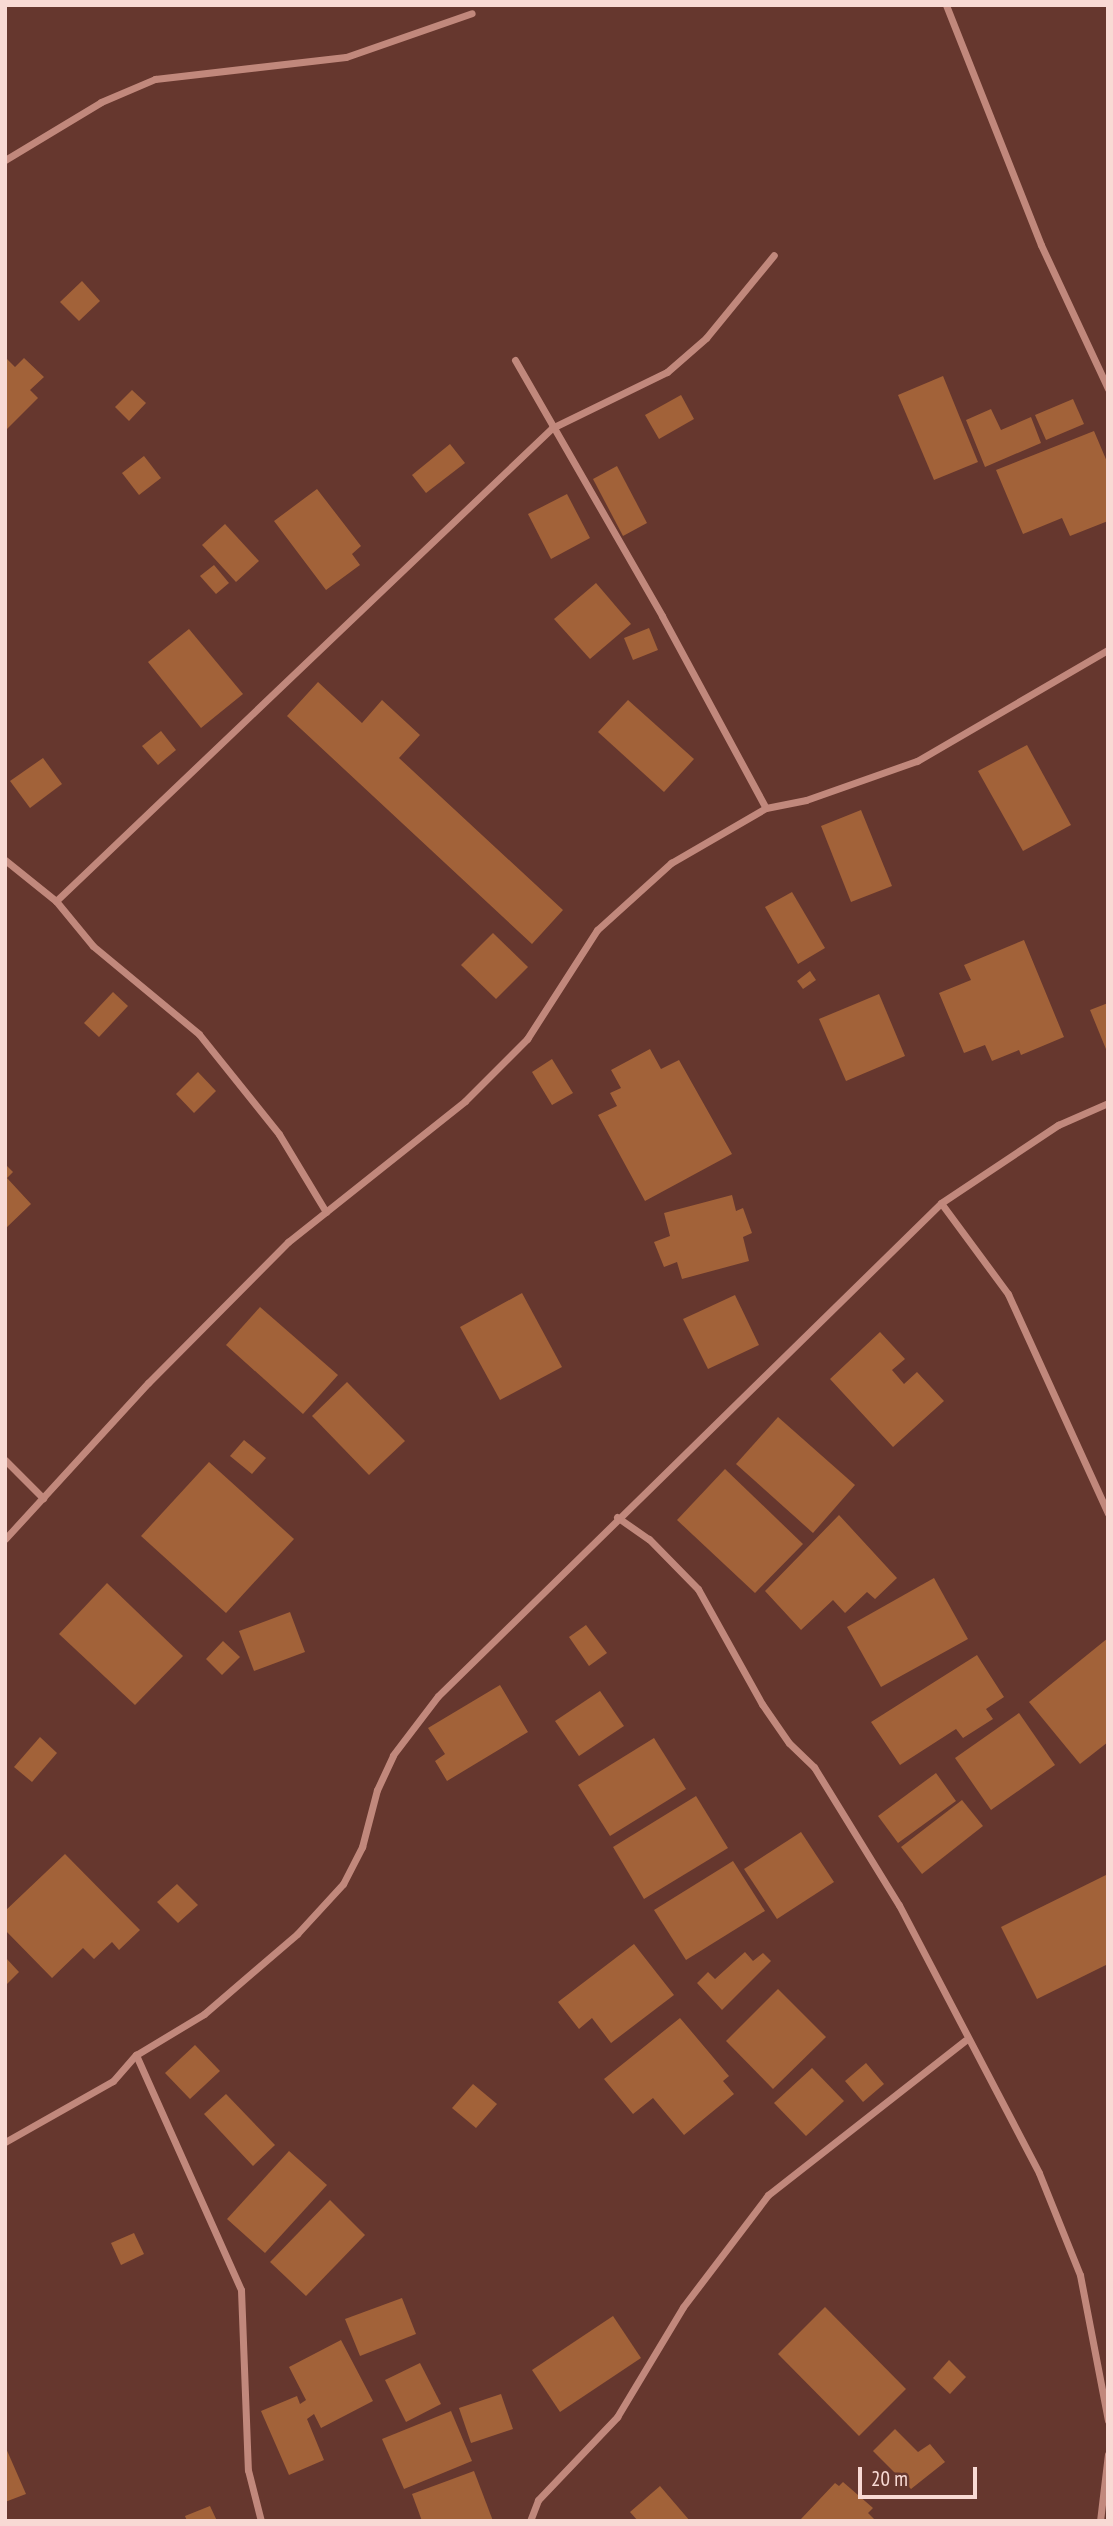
<!DOCTYPE html>
<html>
<head>
<meta charset="utf-8">
<style>
	body { margin:0 }
	#map { position:relative; width:1113px; height:2526px; overflow:hidden; background:#66372e; font-family:"PT Sans Narrow",sans-serif }
	div>[style] { position:absolute }
	[style*='--x'] { left:calc(var(--x)*1px); top:calc(var(--y)*1px); width:calc(var(--w)*1px); rotate:calc(var(--a)*1deg) }
	.building>* { inset:0; background:#a26239 }
	.minor>* { height:7px; margin:-3.5px; padding:0 3.5px; transform-origin:3.5px; border-radius:3.5px; background:#c1887c }
	span { translate:-50% -50%; white-space:nowrap; text-align:center; line-height:1.15; -webkit-text-stroke:6px #66372e; paint-order:stroke }
	.frame { position:absolute; inset:0; border:7px solid #f8dad4; pointer-events:none }
	.scale { position:absolute; left:858px; top:2467px; width:119px; height:32px; box-sizing:border-box; border:4px solid #f8dad4; border-top:0; padding-left:9px; font-size:21px; line-height:24px; white-space:nowrap; color:#f8dad4; -webkit-text-stroke:5px #66372e; paint-order:stroke }
</style>
</head>
<body>
<div id="map">
	<div class="building">
		<div style="clip-path:polygon(82px 281px,100px 301px,79px 321px,60px 302px)"></div>
		<div style="clip-path:polygon(5px 357px,15px 367px,24px 358px,44px 377px,30px 390px,38px 398px,5px 431px)"></div>
		<div style="clip-path:polygon(943px 376px,978px 462px,934px 480px,898px 395px)"></div>
		<div style="clip-path:polygon(132px 390px,146px 403px,129px 421px,115px 407px)"></div>
		<div style="clip-path:polygon(681px 395px,694px 419px,659px 439px,645px 415px)"></div>
		<div style="clip-path:polygon(1073px 399px,1084px 424px,1046px 440px,1035px 415px)"></div>
		<div style="clip-path:polygon(991px 409px,1001px 430px,1031px 417px,1041px 443px,985px 467px,966px 420px)"></div>
		<div style="clip-path:polygon(1094px 431px,1108px 464px,1108px 521px,1070px 536px,1062px 518px,1023px 534px,996px 470px)"></div>
		<div style="clip-path:polygon(450px 444px,465px 463px,426px 493px,412px 475px)"></div>
		<div style="clip-path:polygon(144px 456px,161px 478px,139px 495px,122px 473px)"></div>
		<div style="clip-path:polygon(617px 466px,647px 523px,623px 536px,593px 479px)"></div>
		<div style="clip-path:polygon(317px 489px,361px 546px,352px 554px,360px 565px,326px 590px,274px 521px)"></div>
		<div style="clip-path:polygon(567px 494px,590px 538px,551px 559px,528px 514px)"></div>
		<div style="clip-path:polygon(225px 524px,259px 561px,236px 582px,202px 545px)"></div>
		<div style="clip-path:polygon(214px 565px,229px 583px,216px 594px,200px 576px)"></div>
		<div style="clip-path:polygon(596px 583px,631px 624px,590px 659px,554px 619px)"></div>
		<div style="clip-path:polygon(649px 628px,658px 650px,633px 660px,624px 638px)"></div>
		<div style="clip-path:polygon(189px 629px,243px 694px,201px 728px,148px 662px)"></div>
		<div style="clip-path:polygon(318px 682px,362px 723px,382px 700px,420px 735px,399px 758px,563px 910px,532px 944px,287px 716px)"></div>
		<div style="clip-path:polygon(628px 700px,694px 759px,664px 792px,598px 732px)"></div>
		<div style="clip-path:polygon(161px 731px,176px 750px,158px 765px,142px 746px)"></div>
		<div style="clip-path:polygon(1027px 745px,1071px 825px,1023px 851px,978px 771px)"></div>
		<div style="clip-path:polygon(43px 758px,62px 784px,30px 808px,10px 781px)"></div>
		<div style="clip-path:polygon(861px 810px,892px 886px,851px 902px,821px 826px)"></div>
		<div style="clip-path:polygon(792px 892px,825px 948px,798px 964px,765px 907px)"></div>
		<div style="clip-path:polygon(493px 933px,528px 967px,496px 999px,461px 965px)"></div>
		<div style="clip-path:polygon(1024px 940px,1064px 1037px,1021px 1055px,1019px 1050px,992px 1061px,985px 1045px,964px 1053px,939px 993px,971px 980px,964px 965px)"></div>
		<div style="clip-path:polygon(810px 971px,816px 980px,803px 989px,797px 981px)"></div>
		<div style="clip-path:polygon(113px 992px,128px 1006px,99px 1037px,84px 1023px)"></div>
		<div style="clip-path:polygon(879px 994px,905px 1056px,846px 1081px,819px 1019px)"></div>
		<div style="clip-path:polygon(1108px 1003px,1108px 1054px,1090px 1010px)"></div>
		<div style="clip-path:polygon(650px 1049px,661px 1069px,679px 1060px,732px 1154px,645px 1201px,598px 1115px,617px 1106px,610px 1093px,621px 1088px,611px 1070px)"></div>
		<div style="clip-path:polygon(552px 1059px,573px 1093px,552px 1105px,532px 1072px)"></div>
		<div style="clip-path:polygon(198px 1072px,216px 1091px,194px 1113px,176px 1094px)"></div>
		<div style="clip-path:polygon(5px 1164px,13px 1172px,7px 1178px,31px 1204px,5px 1229px)"></div>
		<div style="clip-path:polygon(732px 1195px,736px 1211px,743px 1208px,752px 1233px,743px 1237px,749px 1261px,682px 1279px,677px 1262px,664px 1267px,654px 1242px,670px 1236px,664px 1213px)"></div>
		<div style="clip-path:polygon(522px 1293px,562px 1367px,500px 1400px,460px 1327px)"></div>
		<div style="clip-path:polygon(735px 1295px,759px 1345px,708px 1369px,683px 1319px)"></div>
		<div style="clip-path:polygon(260px 1307px,338px 1375px,303px 1414px,226px 1345px)"></div>
		<div style="clip-path:polygon(880px 1332px,905px 1359px,892px 1370px,904px 1384px,917px 1372px,944px 1401px,893px 1447px,830px 1379px)"></div>
		<div style="clip-path:polygon(347px 1382px,405px 1441px,369px 1475px,312px 1416px)"></div>
		<div style="clip-path:polygon(778px 1417px,855px 1485px,813px 1533px,736px 1464px)"></div>
		<div style="clip-path:polygon(244px 1440px,266px 1458px,252px 1474px,230px 1456px)"></div>
		<div style="clip-path:polygon(209px 1462px,294px 1539px,226px 1613px,141px 1536px)"></div>
		<div style="clip-path:polygon(725px 1469px,803px 1544px,755px 1593px,677px 1520px)"></div>
		<div style="clip-path:polygon(839px 1515px,897px 1578px,875px 1599px,867px 1592px,845px 1613px,833px 1600px,801px 1630px,765px 1591px)"></div>
		<div style="clip-path:polygon(934px 1578px,968px 1639px,881px 1687px,847px 1627px)"></div>
		<div style="clip-path:polygon(107px 1583px,183px 1656px,135px 1705px,59px 1634px)"></div>
		<div style="clip-path:polygon(290px 1612px,305px 1652px,254px 1671px,239px 1631px)"></div>
		<div style="clip-path:polygon(586px 1625px,607px 1653px,589px 1666px,569px 1637px)"></div>
		<div style="clip-path:polygon(1108px 1638px,1108px 1742px,1080px 1764px,1029px 1702px)"></div>
		<div style="clip-path:polygon(223px 1641px,240px 1657px,222px 1675px,206px 1659px)"></div>
		<div style="clip-path:polygon(977px 1655px,1004px 1697px,986px 1709px,993px 1719px,963px 1738px,956px 1729px,900px 1765px,871px 1722px)"></div>
		<div style="clip-path:polygon(500px 1685px,528px 1732px,447px 1781px,435px 1761px,445px 1754px,428px 1728px)"></div>
		<div style="clip-path:polygon(600px 1691px,624px 1726px,579px 1756px,555px 1721px)"></div>
		<div style="clip-path:polygon(1019px 1713px,1055px 1765px,991px 1810px,955px 1758px)"></div>
		<div style="clip-path:polygon(40px 1737px,57px 1753px,32px 1782px,14px 1767px)"></div>
		<div style="clip-path:polygon(654px 1738px,686px 1789px,610px 1836px,578px 1785px)"></div>
		<div style="clip-path:polygon(936px 1773px,956px 1801px,898px 1843px,878px 1816px)"></div>
		<div style="clip-path:polygon(696px 1796px,728px 1848px,644px 1899px,613px 1847px)"></div>
		<div style="clip-path:polygon(962px 1800px,983px 1826px,922px 1874px,901px 1847px)"></div>
		<div style="clip-path:polygon(801px 1832px,834px 1882px,777px 1919px,744px 1869px)"></div>
		<div style="clip-path:polygon(65px 1854px,140px 1930px,119px 1950px,112px 1942px,94px 1959px,83px 1948px,52px 1978px,5px 1930px,5px 1911px)"></div>
		<div style="clip-path:polygon(733px 1861px,765px 1911px,686px 1960px,654px 1910px)"></div>
		<div style="clip-path:polygon(1108px 1874px,1108px 1964px,1037px 1999px,1001px 1927px)"></div>
		<div style="clip-path:polygon(177px 1884px,198px 1905px,178px 1923px,157px 1902px)"></div>
		<div style="clip-path:polygon(634px 1944px,674px 1995px,611px 2043px,592px 2018px,579px 2029px,558px 2002px)"></div>
		<div style="clip-path:polygon(745px 1952px,753px 1961px,763px 1953px,771px 1961px,722px 2010px,697px 1983px,708px 1972px,715px 1979px)"></div>
		<div style="clip-path:polygon(5px 1957px,19px 1972px,5px 1986px)"></div>
		<div style="clip-path:polygon(778px 1989px,826px 2037px,773px 2089px,726px 2041px)"></div>
		<div style="clip-path:polygon(680px 2018px,729px 2076px,723px 2081px,734px 2094px,684px 2135px,653px 2098px,633px 2114px,604px 2079px)"></div>
		<div style="clip-path:polygon(195px 2045px,220px 2071px,190px 2099px,165px 2073px)"></div>
		<div style="clip-path:polygon(866px 2063px,884px 2084px,863px 2102px,845px 2081px)"></div>
		<div style="clip-path:polygon(812px 2068px,844px 2101px,806px 2136px,774px 2103px)"></div>
		<div style="clip-path:polygon(473px 2084px,497px 2104px,476px 2128px,452px 2108px)"></div>
		<div style="clip-path:polygon(226px 2094px,275px 2145px,253px 2166px,204px 2114px)"></div>
		<div style="clip-path:polygon(289px 2151px,327px 2185px,265px 2253px,227px 2219px)"></div>
		<div style="clip-path:polygon(330px 2200px,365px 2235px,306px 2296px,270px 2262px)"></div>
		<div style="clip-path:polygon(134px 2233px,144px 2254px,121px 2265px,111px 2243px)"></div>
		<div style="clip-path:polygon(402px 2298px,416px 2334px,360px 2356px,345px 2319px)"></div>
		<div style="clip-path:polygon(825px 2307px,906px 2389px,859px 2436px,778px 2354px)"></div>
		<div style="clip-path:polygon(613px 2316px,641px 2358px,560px 2412px,532px 2370px)"></div>
		<div style="clip-path:polygon(341px 2340px,373px 2401px,321px 2428px,314px 2414px,307px 2419px,324px 2460px,289px 2475px,261px 2411px,297px 2396px,300px 2404px,306px 2400px,289px 2367px)"></div>
		<div style="clip-path:polygon(949px 2360px,966px 2377px,950px 2394px,933px 2378px)"></div>
		<div style="clip-path:polygon(420px 2363px,441px 2404px,406px 2422px,385px 2380px)"></div>
		<div style="clip-path:polygon(501px 2394px,513px 2429px,471px 2443px,459px 2408px)"></div>
		<div style="clip-path:polygon(451px 2411px,472px 2461px,404px 2489px,382px 2439px)"></div>
		<div style="clip-path:polygon(895px 2429px,918px 2452px,930px 2444px,945px 2462px,911px 2489px,873px 2451px)"></div>
		<div style="clip-path:polygon(5px 2446px,26px 2494px,5px 2502px)"></div>
		<div style="clip-path:polygon(474px 2471px,493px 2521px,422px 2521px,412px 2494px)"></div>
		<div style="clip-path:polygon(843px 2482px,873px 2508px,868px 2513px,876px 2521px,801px 2519px,835px 2483px,839px 2486px)"></div>
		<div style="clip-path:polygon(660px 2486px,690px 2521px,638px 2521px,630px 2512px)"></div>
		<div style="clip-path:polygon(210px 2506px,217px 2521px,187px 2521px,185px 2516px)"></div>
	</div>
	<div class="minor">
		<div style="--x:946;--y:5;--w:258;--a:68.4"></div>
		<div style="--x:1041;--y:245;--w:159;--a:65"></div>
		<div style="--x:5;--y:160;--w:112;--a:-31.1"></div>
		<div style="--x:101;--y:102;--w:59;--a:-23.1"></div>
		<div style="--x:155;--y:79;--w:192;--a:-6.6"></div>
		<div style="--x:346;--y:57;--w:133;--a:-19.2"></div>
		<div style="--x:515;--y:360;--w:295;--a:60.1"></div>
		<div style="--x:662;--y:616;--w:218;--a:61.6"></div>
		<div style="--x:5;--y:860;--w:65;--a:38.8"></div>
		<div style="--x:941;--y:1203;--w:113;--a:53.6"></div>
		<div style="--x:1008;--y:1294;--w:241;--a:65.5"></div>
		<div style="--x:326;--y:1212;--w:91;--a:-121.1"></div>
		<div style="--x:279;--y:1134;--w:128;--a:-128.7"></div>
		<div style="--x:199;--y:1034;--w:138;--a:-140.3"></div>
		<div style="--x:93;--y:946;--w:58;--a:-129.4"></div>
		<div style="--x:56;--y:901;--w:685;--a:-43.64"></div>
		<div style="--x:552;--y:428;--w:128;--a:-26"></div>
		<div style="--x:667;--y:372;--w:52;--a:-41.1"></div>
		<div style="--x:706;--y:338;--w:107;--a:-50.7"></div>
		<div style="--x:5;--y:1460;--w:54;--a:45"></div>
		<div style="--x:617;--y:1517;--w:39;--a:35"></div>
		<div style="--x:649;--y:1539;--w:70;--a:45.6"></div>
		<div style="--x:698;--y:1589;--w:132;--a:60.9"></div>
		<div style="--x:762;--y:1704;--w:47;--a:55.3"></div>
		<div style="--x:789;--y:1743;--w:35;--a:44"></div>
		<div style="--x:814;--y:1767;--w:162;--a:58.4"></div>
		<div style="--x:899;--y:1905;--w:302;--a:62.4"></div>
		<div style="--x:1039;--y:2173;--w:110;--a:68.1"></div>
		<div style="--x:1080;--y:2275;--w:148;--a:79.1"></div>
		<div style="--x:5;--y:1539;--w:212;--a:-47.5"></div>
		<div style="--x:148;--y:1383;--w:199;--a:-45.2"></div>
		<div style="--x:288;--y:1242;--w:226;--a:-38.5"></div>
		<div style="--x:465;--y:1101;--w:88;--a:-45"></div>
		<div style="--x:527;--y:1039;--w:130;--a:-57.3"></div>
		<div style="--x:597;--y:930;--w:100;--a:-42.2"></div>
		<div style="--x:671;--y:863;--w:110;--a:-30.1"></div>
		<div style="--x:766;--y:808;--w:41;--a:-11.3"></div>
		<div style="--x:806;--y:800;--w:118;--a:-19.4"></div>
		<div style="--x:917;--y:761;--w:221;--a:-30.2"></div>
		<div style="--x:136;--y:2055;--w:257;--a:65.9"></div>
		<div style="--x:241;--y:2290;--w:180;--a:87.8"></div>
		<div style="--x:248;--y:2470;--w:53;--a:75.7"></div>
		<div style="--x:5;--y:2142;--w:124;--a:-29.5"></div>
		<div style="--x:113;--y:2081;--w:35;--a:-49"></div>
		<div style="--x:136;--y:2055;--w:79;--a:-31.1"></div>
		<div style="--x:204;--y:2014;--w:123;--a:-40.7"></div>
		<div style="--x:297;--y:1934;--w:68;--a:-47.4"></div>
		<div style="--x:343;--y:1884;--w:42;--a:-62.8"></div>
		<div style="--x:362;--y:1847;--w:59;--a:-75.3"></div>
		<div style="--x:377;--y:1790;--w:38;--a:-65"></div>
		<div style="--x:393;--y:1755;--w:74;--a:-52.7"></div>
		<div style="--x:438;--y:1696;--w:704;--a:-44.42"></div>
		<div style="--x:941;--y:1203;--w:141;--a:-33.7"></div>
		<div style="--x:1058;--y:1125;--w:55;--a:-23.7"></div>
		<div style="--x:530;--y:2521;--w:22;--a:-69"></div>
		<div style="--x:538;--y:2500;--w:115;--a:-46.4"></div>
		<div style="--x:617;--y:2417;--w:128;--a:-59"></div>
		<div style="--x:683;--y:2307;--w:141;--a:-52.8"></div>
		<div style="--x:768;--y:2195;--w:251;--a:-38.1"></div>
		<div style="--x:1100;--y:2521;--w:67;--a:-83.2"></div>
	</div>
	<div class="frame"></div>
	<div class="scale">20 m</div>
</div>
</body>
</html>
